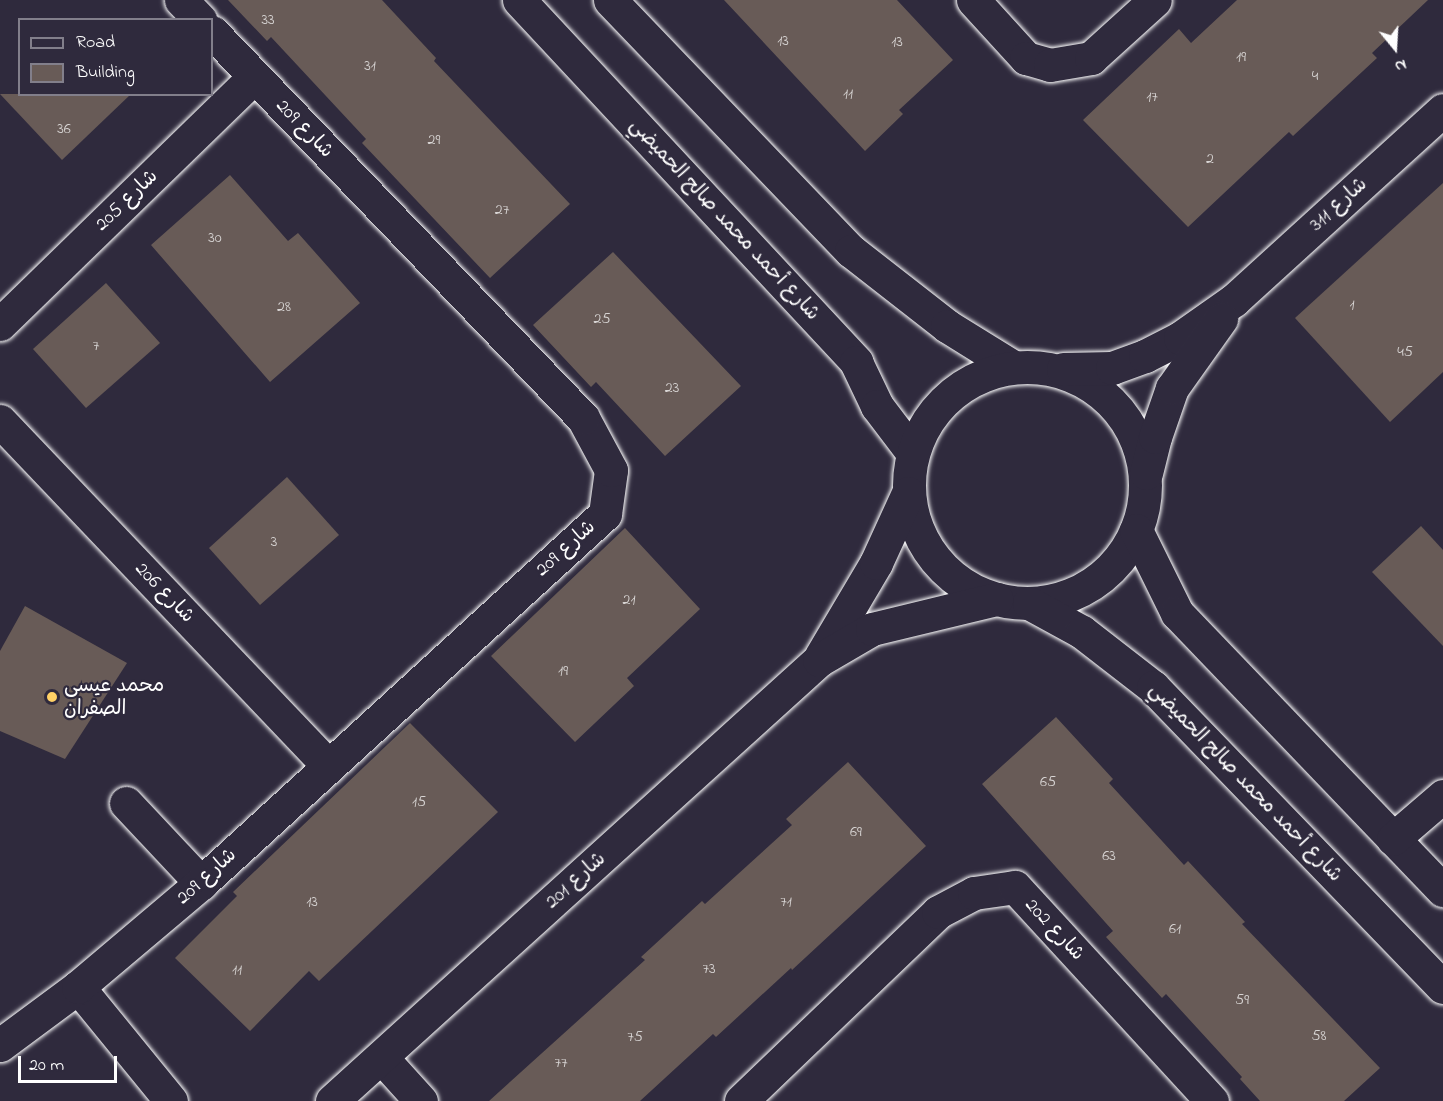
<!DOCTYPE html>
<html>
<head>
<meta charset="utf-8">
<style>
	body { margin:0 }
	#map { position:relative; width:1443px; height:1101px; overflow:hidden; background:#2f2a3d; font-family:"Indie Flower","Playpen Sans Arabic",sans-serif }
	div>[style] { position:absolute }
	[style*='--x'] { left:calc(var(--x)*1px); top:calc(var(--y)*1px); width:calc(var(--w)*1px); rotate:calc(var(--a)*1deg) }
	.building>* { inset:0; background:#685b57 }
	.roads { filter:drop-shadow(0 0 2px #fff) drop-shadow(0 0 2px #fff) }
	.minor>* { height:33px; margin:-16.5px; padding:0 16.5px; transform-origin:16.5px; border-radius:16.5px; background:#2f2a3d }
	.minor>.ring { margin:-16.5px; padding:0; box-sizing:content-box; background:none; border:33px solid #2f2a3d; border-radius:50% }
	.dots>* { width:16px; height:16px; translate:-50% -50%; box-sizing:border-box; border:3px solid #2f2a3d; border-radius:50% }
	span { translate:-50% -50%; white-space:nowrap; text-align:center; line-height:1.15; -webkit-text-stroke:4.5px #2f2a3d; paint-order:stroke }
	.number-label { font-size:16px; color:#d9d6d5 }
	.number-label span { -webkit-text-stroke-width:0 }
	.street-label { font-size:20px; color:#fff }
	.poi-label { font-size:20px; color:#fff }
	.left { translate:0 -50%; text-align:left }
	.legend { position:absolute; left:18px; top:18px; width:195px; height:78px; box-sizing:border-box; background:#2f2a3d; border:2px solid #827f8b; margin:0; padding:8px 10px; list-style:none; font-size:18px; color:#fff }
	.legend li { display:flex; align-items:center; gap:12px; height:30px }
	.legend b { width:30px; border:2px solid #827f8b }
	.north { position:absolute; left:1365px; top:18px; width:60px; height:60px; -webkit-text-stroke:4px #2f2a3d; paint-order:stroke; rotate:162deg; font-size:16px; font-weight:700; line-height:24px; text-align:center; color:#fff }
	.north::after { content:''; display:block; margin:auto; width:21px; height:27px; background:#fff; clip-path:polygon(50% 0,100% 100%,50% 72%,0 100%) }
	.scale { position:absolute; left:18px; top:1056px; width:99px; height:27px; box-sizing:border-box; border:3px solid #fff; border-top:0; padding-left:8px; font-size:18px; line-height:21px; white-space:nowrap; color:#fff; -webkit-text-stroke:4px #2f2a3d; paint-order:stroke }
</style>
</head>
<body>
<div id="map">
	<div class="building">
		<div style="clip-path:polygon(228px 0,382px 0,436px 58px,434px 61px,570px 204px,490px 278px,362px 143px,366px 139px,271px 37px,267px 41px)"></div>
		<div style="clip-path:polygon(724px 0,897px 0,953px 60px,899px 110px,903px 114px,865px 151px)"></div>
		<div style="clip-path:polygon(1237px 0,1428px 0,1372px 53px,1377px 58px,1293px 136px,1289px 132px,1188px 227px,1083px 120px,1179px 29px,1191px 43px)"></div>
		<div style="clip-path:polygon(0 94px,131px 94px,62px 160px)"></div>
		<div style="clip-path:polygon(230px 175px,288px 241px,298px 233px,360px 303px,270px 382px,151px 245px)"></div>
		<div style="clip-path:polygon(1443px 183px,1443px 372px,1390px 422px,1295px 318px)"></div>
		<div style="clip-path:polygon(613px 252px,741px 386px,665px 456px,596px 382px,591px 387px,533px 325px)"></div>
		<div style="clip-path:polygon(106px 283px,160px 343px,86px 408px,33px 349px)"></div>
		<div style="clip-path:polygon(287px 477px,339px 535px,260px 605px,209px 548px)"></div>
		<div style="clip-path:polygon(1421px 526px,1443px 550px,1443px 646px,1372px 572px)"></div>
		<div style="clip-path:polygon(625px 528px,700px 609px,627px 678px,634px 686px,575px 742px,491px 656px)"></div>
		<div style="clip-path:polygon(25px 606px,127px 663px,65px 759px,0 731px,0 651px)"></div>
		<div style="clip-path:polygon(1056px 717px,1113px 779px,1109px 783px,1184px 865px,1188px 861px,1245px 922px,1242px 924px,1380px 1068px,1344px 1101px,1260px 1101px,1240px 1079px,1242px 1077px,1166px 994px,1162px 998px,1106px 937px,1113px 931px,982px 784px)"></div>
		<div style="clip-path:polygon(410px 723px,498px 812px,319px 981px,309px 971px,250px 1031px,175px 958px,237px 896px,233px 892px)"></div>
		<div style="clip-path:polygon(848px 762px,926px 846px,792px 970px,791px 968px,716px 1037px,713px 1034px,640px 1101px,489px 1101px,645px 960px,641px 957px,702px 901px,705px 904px,792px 825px,786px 819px)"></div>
	</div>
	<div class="roads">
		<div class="minor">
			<div style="--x:181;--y:0;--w:28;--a:46"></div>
			<div style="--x:519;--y:0;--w:495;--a:47"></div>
			<div style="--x:856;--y:362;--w:49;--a:64.5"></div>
			<div style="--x:877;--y:406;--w:58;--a:52.7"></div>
			<div style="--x:610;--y:0;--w:348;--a:46.2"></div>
			<div style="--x:851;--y:251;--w:122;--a:38"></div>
			<div style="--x:947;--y:326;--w:78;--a:31.8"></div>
			<div style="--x:973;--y:0;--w:79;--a:47.6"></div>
			<div style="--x:1026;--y:58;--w:25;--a:16"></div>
			<div style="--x:1050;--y:65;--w:42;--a:-9.7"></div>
			<div style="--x:1091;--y:58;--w:86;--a:-42.2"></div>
			<div style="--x:0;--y:324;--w:354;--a:-44.2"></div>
			<div class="ring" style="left:909px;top:367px;width:203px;height:203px"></div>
			<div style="--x:1063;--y:369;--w:49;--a:-1.2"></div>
			<div style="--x:1112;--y:368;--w:35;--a:-20"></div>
			<div style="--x:1145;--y:356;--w:39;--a:-27"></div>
			<div style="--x:1180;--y:338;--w:66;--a:-35.1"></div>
			<div style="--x:1234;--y:300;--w:282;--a:-42.3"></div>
			<div style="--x:0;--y:421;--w:476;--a:46.4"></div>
			<div style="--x:1146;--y:473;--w:37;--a:-76"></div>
			<div style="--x:1155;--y:437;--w:52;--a:-70.9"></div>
			<div style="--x:1172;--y:388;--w:85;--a:-54.6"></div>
			<div style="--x:1136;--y:530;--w:93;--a:63.7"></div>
			<div style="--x:1177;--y:613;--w:384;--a:46.2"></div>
			<div style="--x:1029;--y:603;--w:60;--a:28.7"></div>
			<div style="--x:1082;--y:632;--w:90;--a:37.8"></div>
			<div style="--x:1153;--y:687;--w:417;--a:46"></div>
			<div style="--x:821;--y:656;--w:108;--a:-59.4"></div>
			<div style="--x:876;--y:563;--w:77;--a:-65.4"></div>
			<div style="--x:126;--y:803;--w:110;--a:46.8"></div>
			<div style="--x:1393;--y:839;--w:66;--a:-40.7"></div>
			<div style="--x:78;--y:987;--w:147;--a:50.8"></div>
			<div style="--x:0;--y:1045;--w:97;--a:-36.6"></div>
			<div style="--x:78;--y:987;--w:161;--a:-40.2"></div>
			<div style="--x:201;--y:883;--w:547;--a:-42.41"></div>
			<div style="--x:605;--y:514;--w:44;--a:-82.2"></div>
			<div style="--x:611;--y:470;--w:59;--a:-118.3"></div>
			<div style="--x:583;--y:418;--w:535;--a:-133.86"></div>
			<div style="--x:382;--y:1058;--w:58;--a:47.8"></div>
			<div style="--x:332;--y:1101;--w:657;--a:-42.16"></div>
			<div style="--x:819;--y:660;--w:61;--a:-30.3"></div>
			<div style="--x:872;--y:629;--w:128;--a:-13.6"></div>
			<div style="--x:741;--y:1101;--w:273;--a:-43.8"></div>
			<div style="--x:938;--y:912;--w:41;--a:-27.8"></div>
			<div style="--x:974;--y:893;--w:41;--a:-8.3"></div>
			<div style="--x:1015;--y:887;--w:291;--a:47.4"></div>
		</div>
	</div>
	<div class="dots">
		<div style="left:52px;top:697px;background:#ffd166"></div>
	</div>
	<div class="number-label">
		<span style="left:268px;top:20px">33</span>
		<span style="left:783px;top:41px">13</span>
		<span style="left:897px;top:42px">13</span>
		<span style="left:1241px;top:57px">19</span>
		<span style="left:370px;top:66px">31</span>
		<span style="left:1315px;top:76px">4</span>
		<span style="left:848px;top:94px">11</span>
		<span style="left:1152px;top:97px">17</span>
		<span style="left:64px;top:129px">36</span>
		<span style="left:434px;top:140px">29</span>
		<span style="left:1210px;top:159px">2</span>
		<span style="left:502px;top:210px">27</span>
		<span style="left:215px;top:238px">30</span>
		<span style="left:1352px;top:305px">1</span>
		<span style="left:284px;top:307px">28</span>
		<span style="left:602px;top:319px">25</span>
		<span style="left:96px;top:346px">7</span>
		<span style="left:1405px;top:352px">45</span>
		<span style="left:672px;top:388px">23</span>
		<span style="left:274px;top:542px">3</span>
		<span style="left:629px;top:600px">21</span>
		<span style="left:563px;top:671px">19</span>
		<span style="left:1048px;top:782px">65</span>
		<span style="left:419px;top:802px">15</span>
		<span style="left:856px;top:832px">69</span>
		<span style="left:1109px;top:856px">63</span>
		<span style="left:312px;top:902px">13</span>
		<span style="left:786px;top:902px">71</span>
		<span style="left:1175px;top:929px">61</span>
		<span style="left:709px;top:969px">73</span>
		<span style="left:237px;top:970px">11</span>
		<span style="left:1242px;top:1000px">59</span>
		<span style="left:1319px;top:1036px">58</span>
		<span style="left:635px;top:1037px">75</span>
		<span style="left:561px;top:1063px">77</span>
	</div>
	<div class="street-label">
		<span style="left:304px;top:129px;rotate:46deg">شارع 209</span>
		<span style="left:127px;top:201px;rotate:-44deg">شارع 205</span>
		<span style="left:1339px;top:205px;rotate:-42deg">شارع 311</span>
		<span style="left:724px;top:220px;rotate:47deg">شارع أحمد محمد صالح الحميضي</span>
		<span style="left:566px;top:549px;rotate:-42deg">شارع 209</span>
		<span style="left:164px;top:593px;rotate:46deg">شارع 206</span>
		<span style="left:1245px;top:783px;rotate:46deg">شارع أحمد محمد صالح الحميضي</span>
		<span style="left:207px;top:877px;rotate:-42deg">شارع 209</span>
		<span style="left:576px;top:881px;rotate:-42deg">شارع 201</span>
		<span style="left:1054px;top:930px;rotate:47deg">شارع 202</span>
	</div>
	<div class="poi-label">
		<span class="left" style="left:64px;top:698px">محمد عيسى<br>الصفران</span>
	</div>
	<ul class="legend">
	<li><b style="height:8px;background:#2f2a3d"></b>Road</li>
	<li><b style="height:16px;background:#685b57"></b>Building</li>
	</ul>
	<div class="north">N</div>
	<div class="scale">20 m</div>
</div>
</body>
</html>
